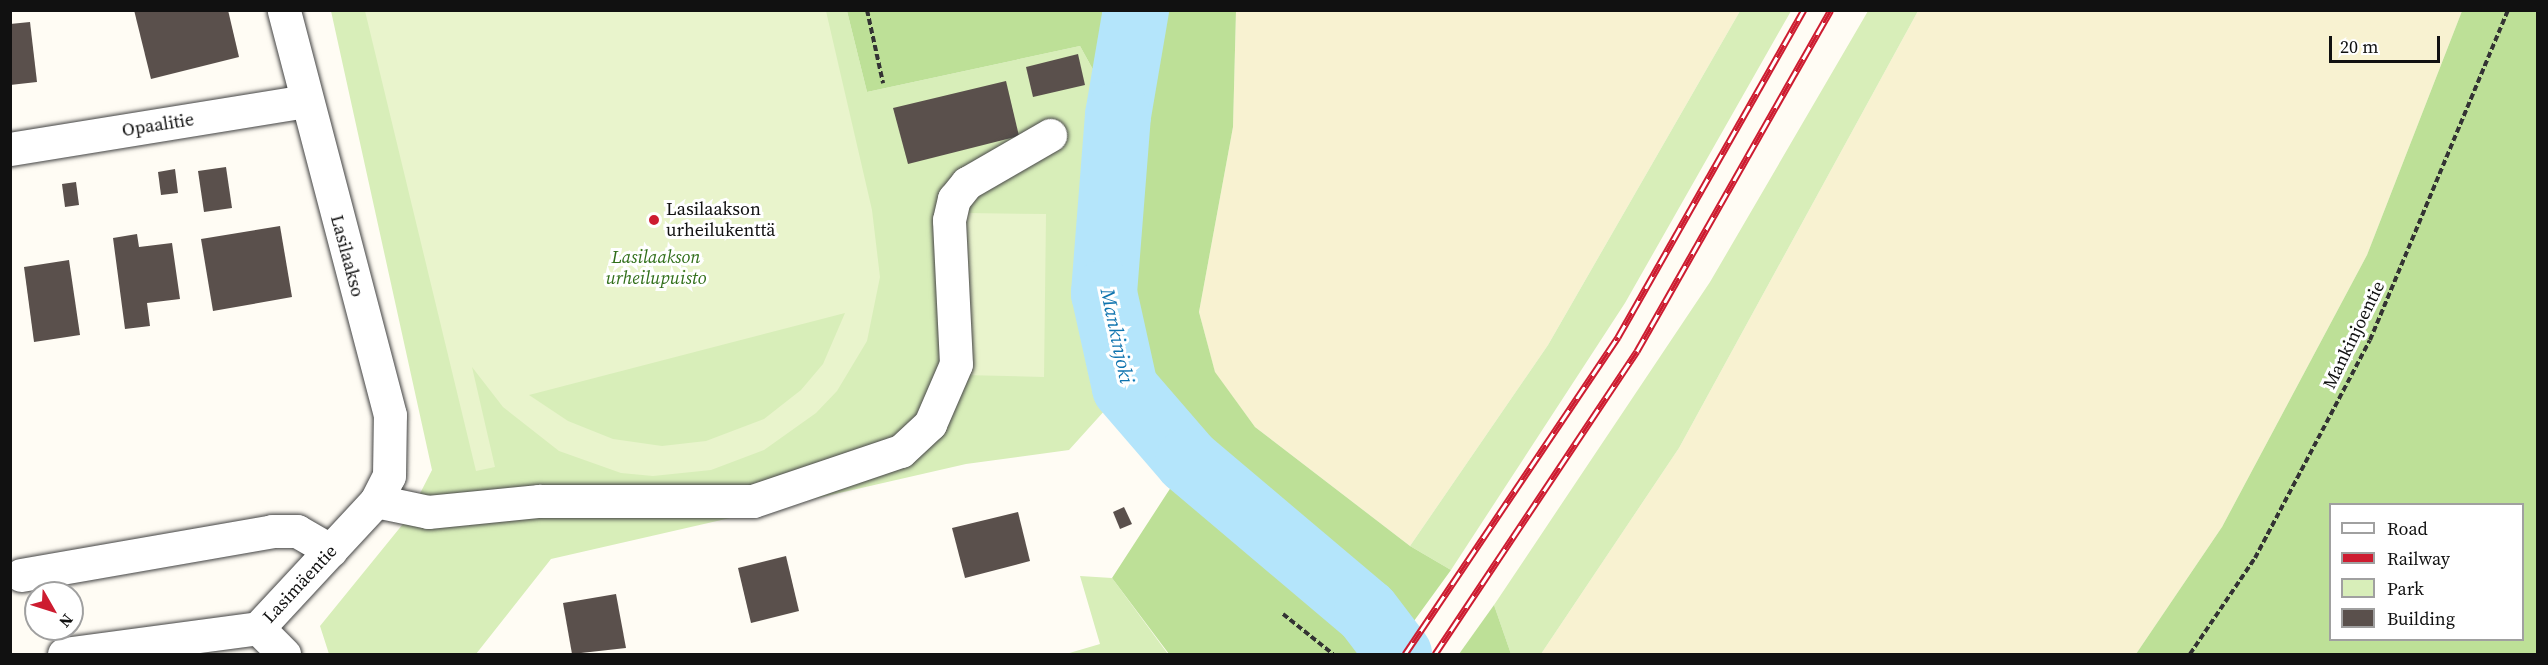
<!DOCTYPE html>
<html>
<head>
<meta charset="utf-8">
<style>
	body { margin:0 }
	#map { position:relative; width:2548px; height:665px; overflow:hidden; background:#fffcf4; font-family:"Source Serif 4",serif }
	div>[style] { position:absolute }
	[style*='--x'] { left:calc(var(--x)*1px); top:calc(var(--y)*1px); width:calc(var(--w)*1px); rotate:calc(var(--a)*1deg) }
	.farmland>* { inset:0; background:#f8f2d1 }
	.green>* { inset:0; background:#d8eeb9 }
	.forest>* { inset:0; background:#bde097 }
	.pitch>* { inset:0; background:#e9f4cc }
	.river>* { height:66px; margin:-33px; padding:0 33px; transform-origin:33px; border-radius:33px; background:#b4e5fb }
	.building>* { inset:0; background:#5a504c }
	.path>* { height:4px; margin-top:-2px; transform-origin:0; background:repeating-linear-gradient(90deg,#333 0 6px,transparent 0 9px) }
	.roads { filter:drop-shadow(0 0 2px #444) drop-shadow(0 0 2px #444) }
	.minor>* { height:33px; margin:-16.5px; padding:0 16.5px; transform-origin:16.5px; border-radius:16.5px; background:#fff }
	.rail>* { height:7px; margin-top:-3.5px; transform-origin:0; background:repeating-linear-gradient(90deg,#fff 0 14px,#cd1c30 0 28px); box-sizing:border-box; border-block:2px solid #cd1c30 }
	.dots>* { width:16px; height:16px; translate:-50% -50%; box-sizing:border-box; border:3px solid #fff; border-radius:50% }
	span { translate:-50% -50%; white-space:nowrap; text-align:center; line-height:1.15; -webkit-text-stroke:6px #fff; paint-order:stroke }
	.street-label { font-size:18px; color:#111 }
	.poi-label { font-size:18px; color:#111 }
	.left { translate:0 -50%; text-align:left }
	.park-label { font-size:18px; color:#316f1a; font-style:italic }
	.water-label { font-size:20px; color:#0e73ae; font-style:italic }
	.frame { position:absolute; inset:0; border:12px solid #111; pointer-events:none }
	.legend { position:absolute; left:2329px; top:503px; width:195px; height:138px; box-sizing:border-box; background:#fff; border:2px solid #a0a0a0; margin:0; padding:8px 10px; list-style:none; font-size:18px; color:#111 }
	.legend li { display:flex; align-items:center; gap:12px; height:30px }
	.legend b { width:30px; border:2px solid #a0a0a0 }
	.north { position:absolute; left:24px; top:581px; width:60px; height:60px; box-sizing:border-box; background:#fff; border:2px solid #a0a0a0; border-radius:50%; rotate:129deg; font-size:16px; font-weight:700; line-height:24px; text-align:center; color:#111 }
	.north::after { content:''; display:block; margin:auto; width:21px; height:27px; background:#cd1c30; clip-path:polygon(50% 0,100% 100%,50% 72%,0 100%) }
	.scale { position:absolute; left:2329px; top:36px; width:111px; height:27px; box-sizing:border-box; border:3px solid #111; border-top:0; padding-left:8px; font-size:18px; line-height:21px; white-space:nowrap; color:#111; -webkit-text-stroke:4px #fff; paint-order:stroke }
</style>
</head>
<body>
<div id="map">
	<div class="farmland">
		<div style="clip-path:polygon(1236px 11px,1740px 11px,1548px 345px,1410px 546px,1255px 427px,1215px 373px,1199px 312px,1233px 127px)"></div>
		<div style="clip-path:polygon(1918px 11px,2462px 11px,2367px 255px,2222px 527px,2136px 654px,1541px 654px,1679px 448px)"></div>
	</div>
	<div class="green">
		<div style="clip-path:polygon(331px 11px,847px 11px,867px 92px,1080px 46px,1118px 115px,1104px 293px,1125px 388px,1069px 450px,966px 464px,551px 559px,476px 654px,329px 654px,320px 626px,407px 519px,432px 470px)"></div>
		<div style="clip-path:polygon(1740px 11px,1791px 11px,1625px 303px,1451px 570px,1410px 546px,1548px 345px)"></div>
		<div style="clip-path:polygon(1868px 11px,1918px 11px,1679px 448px,1541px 654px,1511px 654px,1494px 605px,1710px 282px)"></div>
		<div style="clip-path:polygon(1080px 576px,1112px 578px,1168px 654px,1066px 654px,1100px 644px)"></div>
	</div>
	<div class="forest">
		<div style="clip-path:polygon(847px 11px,1236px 11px,1233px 127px,1199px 312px,1215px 372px,1255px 427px,1410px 546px,1451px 570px,1390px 654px,1169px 654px,1112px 578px,1188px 461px,1125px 388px,1104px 293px,1118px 115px,1080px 46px,867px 92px)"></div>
		<div style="clip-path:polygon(evenodd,2462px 11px,2537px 11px,2537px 654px,2136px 654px,2222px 527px,2367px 255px,2462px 11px,2330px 504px,2522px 504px,2522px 640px,2330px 640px,2330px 504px)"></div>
		<div style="clip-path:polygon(1494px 605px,1511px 654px,1459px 654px)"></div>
	</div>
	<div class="pitch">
		<div style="clip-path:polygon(evenodd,365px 11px,826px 11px,872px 210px,880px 277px,867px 341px,837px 391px,816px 413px,764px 450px,711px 470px,653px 476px,621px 473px,559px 451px,503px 407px,472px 367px,495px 467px,476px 471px,365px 11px,845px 313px,823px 364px,801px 390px,764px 419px,706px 441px,662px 446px,613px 439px,568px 421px,529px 395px,845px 313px)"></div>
		<div style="clip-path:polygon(966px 213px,1046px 214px,1044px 377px,963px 375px)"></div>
	</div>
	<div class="river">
		<div style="--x:1136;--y:10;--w:107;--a:99.7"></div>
		<div style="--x:1118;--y:115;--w:179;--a:94.5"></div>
		<div style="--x:1104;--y:293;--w:97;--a:77.5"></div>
		<div style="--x:1125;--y:388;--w:96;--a:49.2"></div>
		<div style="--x:1188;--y:461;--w:234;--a:40.2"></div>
		<div style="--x:1367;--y:612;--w:53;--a:52.7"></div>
	</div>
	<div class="building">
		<div style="clip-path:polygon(134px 10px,228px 10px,239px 57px,151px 79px)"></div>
		<div style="clip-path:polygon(30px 22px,37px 82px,10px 85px,10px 24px)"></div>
		<div style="clip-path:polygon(1078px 54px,1085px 85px,1033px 97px,1026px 67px)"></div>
		<div style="clip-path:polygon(1006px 81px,1019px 136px,908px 164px,893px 108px)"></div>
		<div style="clip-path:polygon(226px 167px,232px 208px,204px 212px,198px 171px)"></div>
		<div style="clip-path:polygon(175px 169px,178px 193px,161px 195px,158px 172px)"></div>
		<div style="clip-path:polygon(76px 182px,79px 205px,65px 207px,62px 184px)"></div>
		<div style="clip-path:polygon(280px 226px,292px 297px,213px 311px,201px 239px)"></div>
		<div style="clip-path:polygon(137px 234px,139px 247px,172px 243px,180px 299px,147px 303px,150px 326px,125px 329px,113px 238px)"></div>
		<div style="clip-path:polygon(69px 260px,80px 335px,34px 342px,24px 267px)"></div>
		<div style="clip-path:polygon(1124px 507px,1132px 524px,1120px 529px,1113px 512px)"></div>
		<div style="clip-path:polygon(1018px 512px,1030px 561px,965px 578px,952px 528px)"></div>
		<div style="clip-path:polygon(786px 556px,799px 611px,751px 623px,738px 568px)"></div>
		<div style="clip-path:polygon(616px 594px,626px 648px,572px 654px,563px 603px)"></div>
	</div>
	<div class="path">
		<div style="--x:867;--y:10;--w:75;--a:77.6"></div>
		<div style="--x:1283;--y:614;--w:64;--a:38.7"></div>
		<div style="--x:2190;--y:654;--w:116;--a:-55.9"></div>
		<div style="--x:2255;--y:558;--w:246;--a:-62.2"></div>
		<div style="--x:2370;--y:340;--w:358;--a:-67.3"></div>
	</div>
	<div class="roads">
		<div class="minor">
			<div style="--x:10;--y:149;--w:299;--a:-9.2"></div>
			<div style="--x:376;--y:501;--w:53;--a:11.9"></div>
			<div style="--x:428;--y:512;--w:112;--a:-5.7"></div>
			<div style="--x:539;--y:501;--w:214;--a:0"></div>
			<div style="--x:753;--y:501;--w:156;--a:-18.7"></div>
			<div style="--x:901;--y:451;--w:40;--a:-43"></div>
			<div style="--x:930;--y:424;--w:65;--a:-66.6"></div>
			<div style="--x:956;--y:364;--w:144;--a:-92.8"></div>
			<div style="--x:949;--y:220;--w:22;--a:-77"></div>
			<div style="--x:954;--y:199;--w:21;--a:-51"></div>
			<div style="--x:967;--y:183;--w:96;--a:-30"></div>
			<div style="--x:21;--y:575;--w:255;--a:-9.9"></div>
			<div style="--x:272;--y:531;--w:25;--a:0"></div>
			<div style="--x:297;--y:531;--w:39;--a:30"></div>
			<div style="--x:258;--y:628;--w:37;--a:45"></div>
			<div style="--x:64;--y:654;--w:196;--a:-7.6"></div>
			<div style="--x:258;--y:628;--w:173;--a:-47.1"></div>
			<div style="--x:376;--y:501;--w:28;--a:-63"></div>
			<div style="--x:389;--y:476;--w:61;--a:-89.1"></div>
			<div style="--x:390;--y:415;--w:419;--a:-104.7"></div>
		</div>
	</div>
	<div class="rail">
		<div style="--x:1405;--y:654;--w:382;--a:-56.1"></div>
		<div style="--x:1618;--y:337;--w:376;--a:-60.4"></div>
		<div style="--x:1435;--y:654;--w:364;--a:-56.3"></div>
		<div style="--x:1637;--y:351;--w:392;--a:-60.4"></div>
	</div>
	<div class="dots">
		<div style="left:654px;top:220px;background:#cd1c30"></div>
	</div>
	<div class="street-label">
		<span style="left:158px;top:125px;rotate:-9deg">Opaalitie</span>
		<span style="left:347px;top:256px;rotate:75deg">Lasilaakso</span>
		<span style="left:2354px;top:335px;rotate:-64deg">Mankinjoentie</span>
		<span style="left:300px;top:584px;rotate:-47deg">Lasimäentie</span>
	</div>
	<div class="poi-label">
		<span class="left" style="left:666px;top:220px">Lasilaakson<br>urheilukenttä</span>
	</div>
	<div class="park-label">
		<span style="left:656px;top:268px">Lasilaakson<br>urheilupuisto</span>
	</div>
	<div class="water-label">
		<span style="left:1117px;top:336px;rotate:78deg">Mankinjoki</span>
	</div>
	<div class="frame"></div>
	<ul class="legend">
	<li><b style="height:8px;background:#fff"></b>Road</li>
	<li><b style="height:8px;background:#cd1c30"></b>Railway</li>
	<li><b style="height:16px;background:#d8eeb9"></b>Park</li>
	<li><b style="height:16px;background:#5a504c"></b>Building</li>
	</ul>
	<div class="north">N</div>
	<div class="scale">20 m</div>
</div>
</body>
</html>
